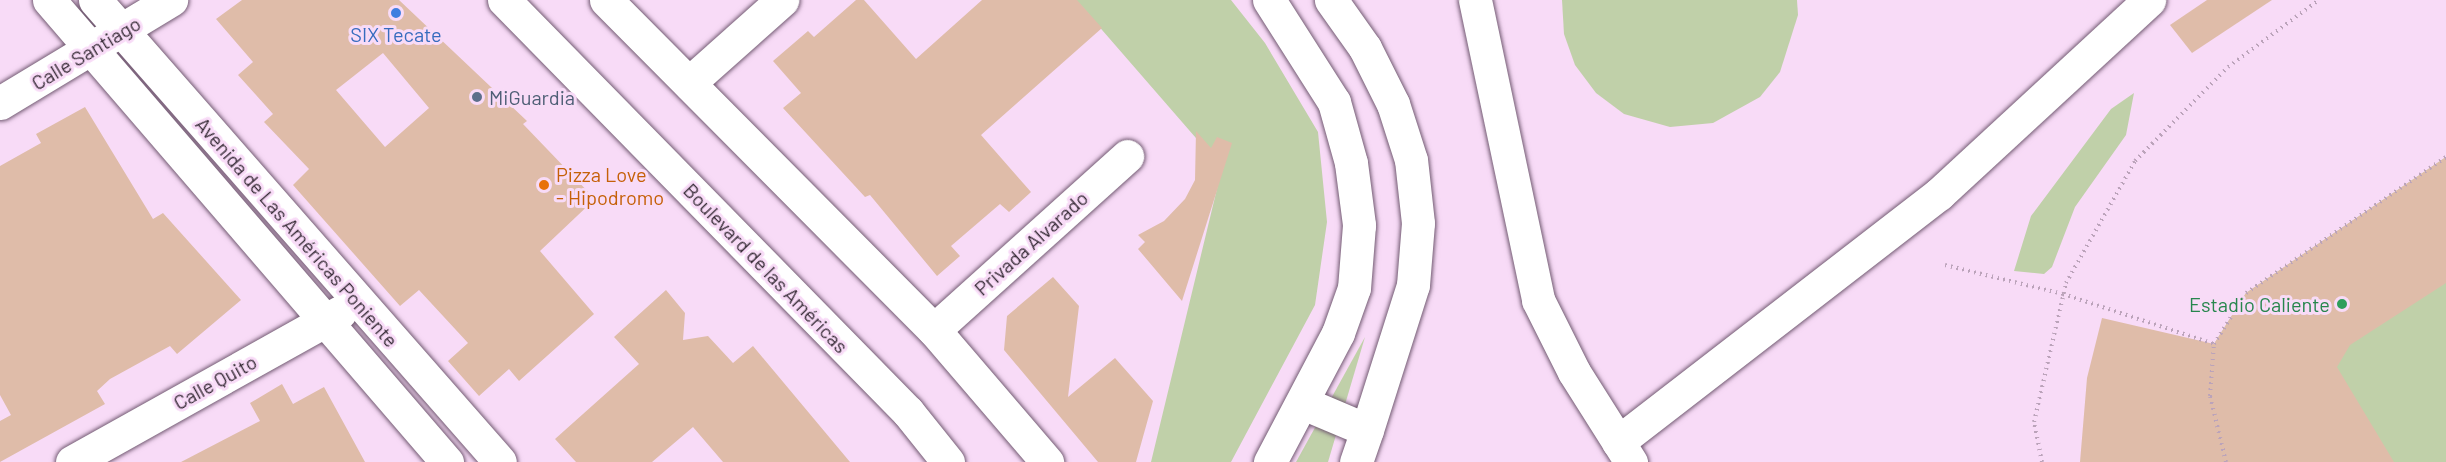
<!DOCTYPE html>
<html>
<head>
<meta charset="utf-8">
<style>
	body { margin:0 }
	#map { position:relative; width:2446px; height:462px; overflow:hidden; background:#f8dbf7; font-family:Barlow,sans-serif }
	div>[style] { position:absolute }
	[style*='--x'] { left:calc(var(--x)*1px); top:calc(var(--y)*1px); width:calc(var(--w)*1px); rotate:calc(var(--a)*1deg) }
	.green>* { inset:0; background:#c0d0a9 }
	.building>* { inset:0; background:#dfbca9 }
	.path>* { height:4px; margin-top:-2px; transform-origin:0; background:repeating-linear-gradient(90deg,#bba3ba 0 1.5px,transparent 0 6px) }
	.roads { filter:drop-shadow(0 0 2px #735b73) drop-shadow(0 0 2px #735b73) }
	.minor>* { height:33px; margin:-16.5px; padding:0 16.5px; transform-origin:16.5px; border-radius:16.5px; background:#fff }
	.major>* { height:33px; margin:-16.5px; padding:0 16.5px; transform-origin:16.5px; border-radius:16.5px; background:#fff }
	.dots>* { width:16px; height:16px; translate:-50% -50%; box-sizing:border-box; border:3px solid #f8dbf7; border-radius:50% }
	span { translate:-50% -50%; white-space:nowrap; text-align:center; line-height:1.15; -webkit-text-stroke:6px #f8dbf7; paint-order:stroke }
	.shop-label { font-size:20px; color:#366cbe }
	.street-label { font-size:20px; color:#352a35 }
	.service-label { font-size:20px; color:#4e5e75 }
	.left { translate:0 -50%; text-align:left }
	.food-label { font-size:20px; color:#c56008 }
	.leisure-label { font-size:20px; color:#27864d }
	.right { translate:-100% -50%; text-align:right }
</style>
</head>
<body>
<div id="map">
	<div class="green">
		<div style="clip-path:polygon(1076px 0,1231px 0,1265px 43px,1318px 132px,1327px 222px,1315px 305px,1231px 462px,1151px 462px,1222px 168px)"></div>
		<div style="clip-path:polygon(1562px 0,1797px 0,1798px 15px,1780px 72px,1760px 97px,1713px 123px,1670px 127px,1624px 114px,1596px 93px,1575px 65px,1564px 34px)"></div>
		<div style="clip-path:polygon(2134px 93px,2126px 135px,2075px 207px,2052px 267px,2044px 274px,2014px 271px,2031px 216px,2111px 109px)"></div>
		<div style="clip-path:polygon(2446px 157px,2446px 462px,2226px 462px,2214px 344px,2246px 293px)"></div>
		<div style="clip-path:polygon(1365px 337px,1328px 462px,1296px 462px)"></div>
	</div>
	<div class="building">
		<div style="clip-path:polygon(evenodd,242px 0,399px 0,527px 121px,523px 124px,595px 199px,540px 251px,594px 314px,519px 381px,509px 369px,479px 396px,448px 361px,468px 343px,419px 290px,400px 306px,293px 185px,309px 169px,264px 122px,273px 114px,238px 75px,253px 62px,216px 19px,242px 0,383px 53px,429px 108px,385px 147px,336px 90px,383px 53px)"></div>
		<div style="clip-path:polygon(856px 0,864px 0,916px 59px,982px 0,1077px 0,1102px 28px,981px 135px,1031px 192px,1009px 212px,1000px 204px,951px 246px,960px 256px,937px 276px,870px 195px,865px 197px,783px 108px,801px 93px,773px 61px,808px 31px,814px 37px)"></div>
		<div style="clip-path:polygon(2207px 0,2272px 0,2192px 53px,2170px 25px)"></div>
		<div style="clip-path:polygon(85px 107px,153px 219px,163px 213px,241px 300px,177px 354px,170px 346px,110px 379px,97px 391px,105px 404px,0 462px,0 421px,11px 415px,0 395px,0 166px,41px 143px,36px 134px)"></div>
		<div style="clip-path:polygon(1196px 131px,1211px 148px,1217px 137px,1232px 143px,1182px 301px,1138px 249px,1145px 242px,1138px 235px,1164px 221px,1185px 199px,1195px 180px)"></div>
		<div style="clip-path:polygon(2446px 157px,2446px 283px,2350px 345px,2337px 367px,2394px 462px,2080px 462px,2087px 378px,2102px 318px,2214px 344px,2246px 293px)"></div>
		<div style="clip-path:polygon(1053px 277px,1079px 306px,1068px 397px,1115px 358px,1153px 401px,1136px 462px,1098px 462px,1004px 350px,1007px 316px)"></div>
		<div style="clip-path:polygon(666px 290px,685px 313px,683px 340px,708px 336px,733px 363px,753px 346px,850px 462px,723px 462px,693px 427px,652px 462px,576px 462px,555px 439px,639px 364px,614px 337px)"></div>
		<div style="clip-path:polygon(282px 384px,293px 404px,324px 387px,365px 462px,181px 462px,260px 421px,250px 403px)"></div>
	</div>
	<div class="path">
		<div style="--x:1945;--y:265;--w:122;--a:13.8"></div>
		<div style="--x:2063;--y:294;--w:159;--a:18.3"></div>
		<div style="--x:2042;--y:462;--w:41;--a:-101.3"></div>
		<div style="--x:2034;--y:422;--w:143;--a:-77"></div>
		<div style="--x:2066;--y:283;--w:140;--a:-60.5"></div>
		<div style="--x:2135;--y:161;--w:132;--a:-45.3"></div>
		<div style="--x:2228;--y:67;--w:113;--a:-36.4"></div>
		<div style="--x:2226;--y:462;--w:68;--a:-103.6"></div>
		<div style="--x:2210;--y:396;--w:52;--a:-85.6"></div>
		<div style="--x:2214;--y:344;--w:60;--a:-57.9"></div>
		<div style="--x:2246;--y:293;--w:242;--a:-34.2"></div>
	</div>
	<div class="roads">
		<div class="minor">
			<div style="--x:49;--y:0;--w:610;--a:49.26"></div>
			<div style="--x:95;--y:0;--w:614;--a:48.76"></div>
			<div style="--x:1269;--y:0;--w:121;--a:57.5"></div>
			<div style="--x:1334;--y:102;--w:63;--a:74.4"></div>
			<div style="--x:1351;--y:163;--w:63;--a:82.6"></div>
			<div style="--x:1359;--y:225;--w:63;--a:94.5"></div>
			<div style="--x:1354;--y:288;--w:48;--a:109.6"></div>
			<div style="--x:1338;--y:333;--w:146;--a:117.8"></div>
			<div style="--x:1475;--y:0;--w:307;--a:78.1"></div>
			<div style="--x:1538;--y:300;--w:80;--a:63.4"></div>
			<div style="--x:1574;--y:372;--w:107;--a:57.7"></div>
			<div style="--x:689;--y:83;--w:125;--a:-41.7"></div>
			<div style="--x:0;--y:103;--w:200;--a:-31.1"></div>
			<div style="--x:934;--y:330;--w:260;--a:-42"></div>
			<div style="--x:1303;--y:403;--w:69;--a:22.9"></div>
			<div style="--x:1367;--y:430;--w:152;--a:-72.4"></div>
			<div style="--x:1413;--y:285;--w:62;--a:-85.4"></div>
			<div style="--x:1418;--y:223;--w:63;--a:-96.3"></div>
			<div style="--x:1411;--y:160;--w:59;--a:-107.8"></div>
			<div style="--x:1393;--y:104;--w:63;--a:-116.6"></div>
			<div style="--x:1365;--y:48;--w:59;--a:-125.3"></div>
			<div style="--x:1618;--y:442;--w:406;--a:-37.7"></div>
			<div style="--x:1939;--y:194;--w:286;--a:-42.7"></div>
			<div style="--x:72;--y:462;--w:307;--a:-29.2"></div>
		</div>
		<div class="major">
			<div style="--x:504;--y:0;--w:577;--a:45.56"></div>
			<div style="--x:908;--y:412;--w:64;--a:51.3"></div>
			<div style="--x:606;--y:0;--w:465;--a:45.2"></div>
			<div style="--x:934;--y:330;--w:174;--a:49.4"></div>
			<div style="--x:1356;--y:462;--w:34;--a:-71"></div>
		</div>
	</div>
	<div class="dots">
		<div style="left:396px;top:13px;background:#3f7fe0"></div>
		<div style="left:477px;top:97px;background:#5c6f8a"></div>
		<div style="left:544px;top:185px;background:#e8710a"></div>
		<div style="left:2342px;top:304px;background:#2e9e5b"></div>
	</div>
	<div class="shop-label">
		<span style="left:396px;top:34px">SIX Tecate</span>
	</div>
	<div class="street-label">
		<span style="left:86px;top:53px;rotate:-31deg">Calle Santiago</span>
		<span style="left:297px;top:232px;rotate:49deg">Avenida de Las Américas Poniente</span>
		<span style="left:1031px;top:243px;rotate:-42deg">Privada Alvarado</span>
		<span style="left:766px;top:268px;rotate:46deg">Boulevard de las Américas</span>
		<span style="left:215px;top:382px;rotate:-29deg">Calle Quito</span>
	</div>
	<div class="service-label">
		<span class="left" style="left:489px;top:97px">MiGuardia</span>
	</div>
	<div class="food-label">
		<span class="left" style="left:556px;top:186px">Pizza Love<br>- Hipodromo</span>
	</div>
	<div class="leisure-label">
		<span class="right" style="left:2330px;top:304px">Estadio Caliente</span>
	</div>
</div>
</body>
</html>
